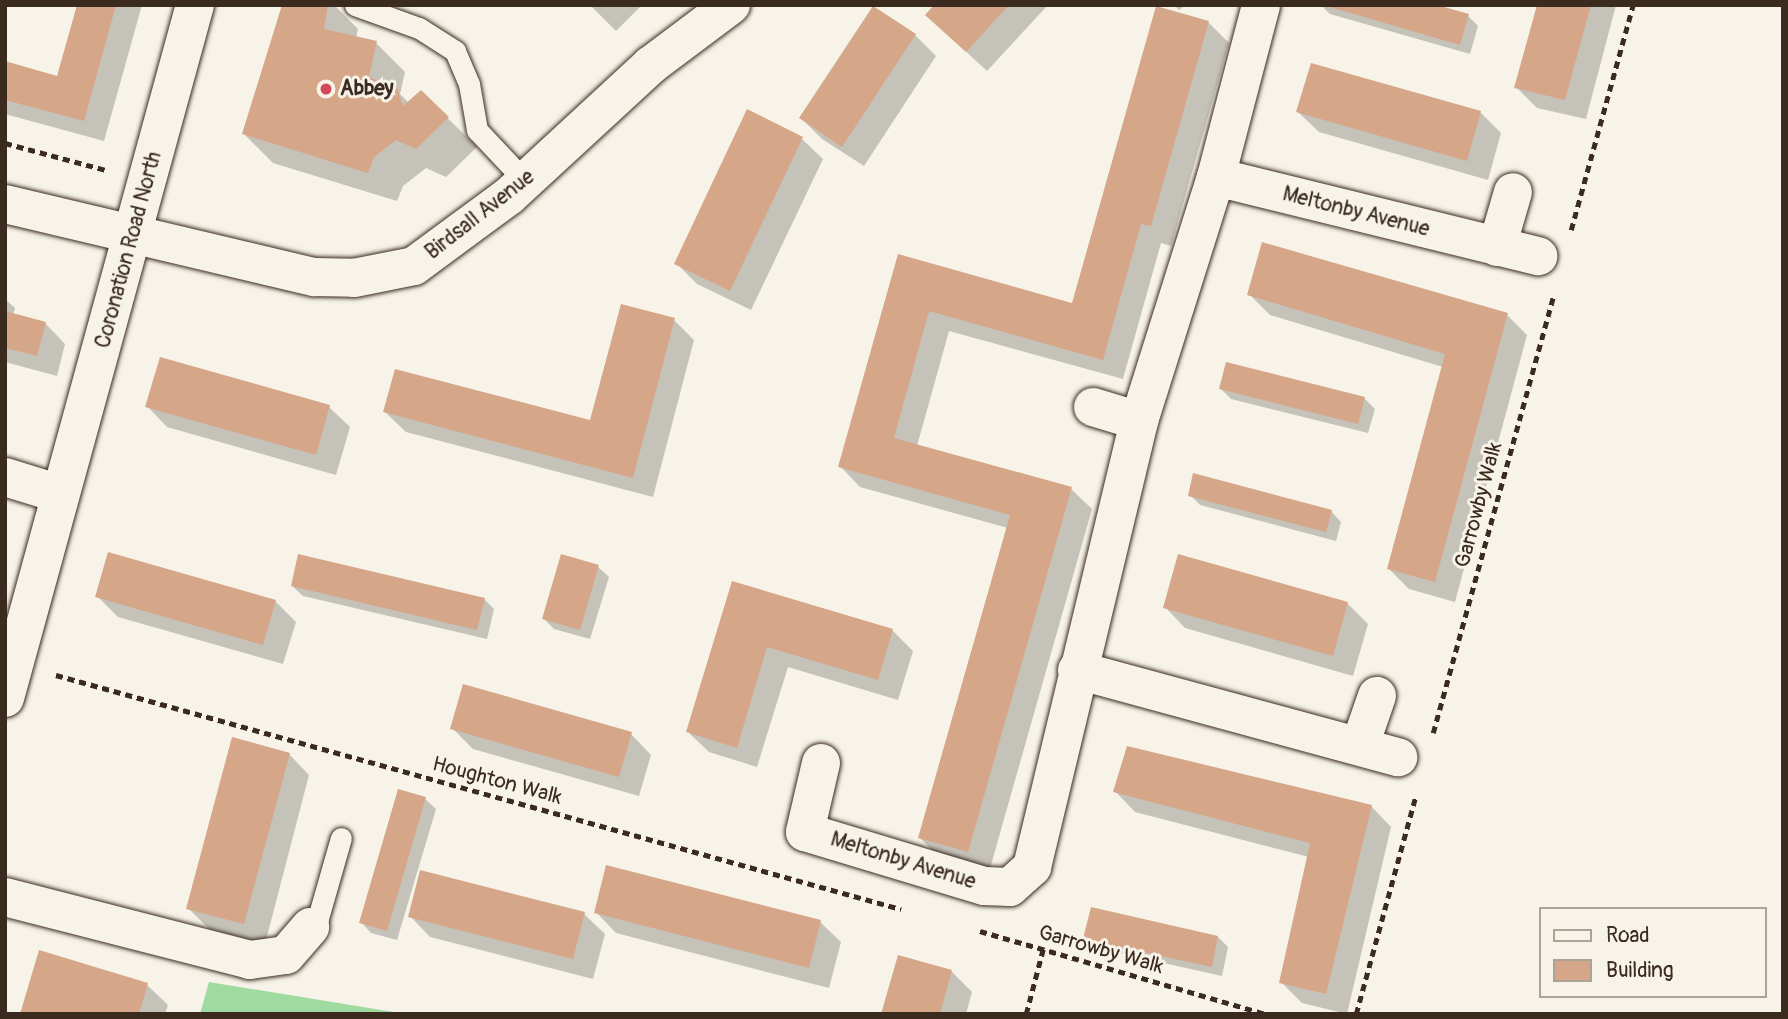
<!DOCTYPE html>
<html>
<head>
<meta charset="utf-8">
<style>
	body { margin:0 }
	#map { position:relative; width:1788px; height:1019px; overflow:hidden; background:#f7f3e8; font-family:Pangolin,sans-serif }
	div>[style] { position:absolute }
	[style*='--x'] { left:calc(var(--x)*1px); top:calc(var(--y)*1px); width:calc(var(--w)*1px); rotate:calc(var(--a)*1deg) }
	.green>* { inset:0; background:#9fdaa0 }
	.shadow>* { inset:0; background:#0003 }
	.building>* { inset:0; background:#d6a688 }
	.path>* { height:4.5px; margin-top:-2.25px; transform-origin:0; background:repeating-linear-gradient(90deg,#3b2a1e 0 7px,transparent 0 12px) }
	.roads { filter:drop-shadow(0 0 2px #3b2a1e) drop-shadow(0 0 2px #3b2a1e) }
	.service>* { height:21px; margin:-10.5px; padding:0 10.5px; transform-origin:10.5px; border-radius:10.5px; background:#f7f3e8 }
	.minor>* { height:38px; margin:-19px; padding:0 19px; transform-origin:19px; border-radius:19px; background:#f7f3e8 }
	.dots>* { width:19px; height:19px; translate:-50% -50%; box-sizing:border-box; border:4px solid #f7f3e8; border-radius:50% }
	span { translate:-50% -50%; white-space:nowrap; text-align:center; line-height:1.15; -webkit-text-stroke:6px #f7f3e8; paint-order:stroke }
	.poi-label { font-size:21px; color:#3b2a1e; font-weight:700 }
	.left { translate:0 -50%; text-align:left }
	.street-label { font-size:21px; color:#3b2a1e }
	.frame { position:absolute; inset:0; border:7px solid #3b2a1e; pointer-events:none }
	.legend { position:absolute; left:1539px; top:907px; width:228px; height:91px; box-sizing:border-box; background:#f7f3e8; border:2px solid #aca397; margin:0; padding:9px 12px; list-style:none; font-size:21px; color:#3b2a1e }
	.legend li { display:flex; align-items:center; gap:14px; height:35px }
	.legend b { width:35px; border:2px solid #aca397 }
</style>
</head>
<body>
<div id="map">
	<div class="green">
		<div style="clip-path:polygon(209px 982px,406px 1014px,200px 1014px)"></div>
	</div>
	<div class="shadow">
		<div style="clip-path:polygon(79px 5px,142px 5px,104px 141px,5px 114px,5px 63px,58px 78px)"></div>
		<div style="clip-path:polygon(288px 5px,334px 5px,358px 29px,356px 38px,376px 43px,405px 72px,400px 94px,409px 103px,421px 92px,477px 147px,446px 177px,426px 168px,403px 186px,397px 201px,273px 163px,243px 133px)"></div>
		<div style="clip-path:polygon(590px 5px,642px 5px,616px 31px)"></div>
		<div style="clip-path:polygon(936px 5px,1048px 5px,987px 71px,948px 35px)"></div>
		<div style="clip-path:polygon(1174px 5px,1186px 5px,1179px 10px)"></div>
		<div style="clip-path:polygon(1321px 5px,1430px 5px,1468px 16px,1478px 26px,1470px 54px,1330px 14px)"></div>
		<div style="clip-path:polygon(1539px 5px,1616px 5px,1586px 119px,1537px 108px,1516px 87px)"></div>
		<div style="clip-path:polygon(1208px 22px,1229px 43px,1171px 246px,1161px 243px,1123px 379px,949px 331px,917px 446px,1071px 489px,1092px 509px,989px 872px,940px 858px,920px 838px,1008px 528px,860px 487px,840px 466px,899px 256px,1073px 305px)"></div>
		<div style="clip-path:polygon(915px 35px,936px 56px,864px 166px,822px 139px,801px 118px)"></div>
		<div style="clip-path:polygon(1298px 112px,1480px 112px,1501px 133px,1488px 180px,1319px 132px)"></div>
		<div style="clip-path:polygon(802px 139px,823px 159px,751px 310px,697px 284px,676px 263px)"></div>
		<div style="clip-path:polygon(1249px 294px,1507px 315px,1527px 335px,1455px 602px,1409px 589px,1389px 569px,1443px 367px,1270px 315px)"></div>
		<div style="clip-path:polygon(5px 299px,15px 308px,13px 315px,45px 323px,65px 344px,57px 376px,5px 362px)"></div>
		<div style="clip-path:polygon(674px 320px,694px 340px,653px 497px,406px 432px,385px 412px,591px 422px)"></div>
		<div style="clip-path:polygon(1221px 389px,1364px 398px,1375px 409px,1368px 433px,1231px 399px)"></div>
		<div style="clip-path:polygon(147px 406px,329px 407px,350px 427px,336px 475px,167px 427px)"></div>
		<div style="clip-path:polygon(1190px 495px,1331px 511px,1341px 522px,1336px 541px,1200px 505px)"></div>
		<div style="clip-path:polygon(598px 567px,609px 577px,590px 639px,554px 629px,544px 619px)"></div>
		<div style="clip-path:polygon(733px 583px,892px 630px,913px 651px,898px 700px,788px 667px,757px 767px,709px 752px,688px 732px)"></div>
		<div style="clip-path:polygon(292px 586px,484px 599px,494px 609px,487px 639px,303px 596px)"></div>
		<div style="clip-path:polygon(97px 596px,275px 601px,296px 622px,283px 664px,118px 617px)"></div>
		<div style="clip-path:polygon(1347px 603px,1368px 624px,1353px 676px,1185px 628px,1165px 607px)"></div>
		<div style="clip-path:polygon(452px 728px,631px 734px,651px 755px,639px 796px,473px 749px)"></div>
		<div style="clip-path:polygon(289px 754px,309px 775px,265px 944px,209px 929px,188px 908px)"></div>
		<div style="clip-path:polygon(1115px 791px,1371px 806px,1391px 827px,1347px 1014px,1302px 1003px,1281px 982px,1309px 857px,1135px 812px)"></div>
		<div style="clip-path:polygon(425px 799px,436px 809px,397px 940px,371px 933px,361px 922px)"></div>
		<div style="clip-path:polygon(596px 912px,820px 922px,841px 942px,829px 988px,616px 933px)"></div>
		<div style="clip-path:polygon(584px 914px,605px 934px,593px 979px,430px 937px,410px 916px)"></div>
		<div style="clip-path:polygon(1218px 937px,1228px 947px,1222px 976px,1096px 948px,1085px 938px)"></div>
		<div style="clip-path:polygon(899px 957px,952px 972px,972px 992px,966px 1014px,883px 1014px)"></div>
		<div style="clip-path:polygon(147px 985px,168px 1005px,165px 1014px,21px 1014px)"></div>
	</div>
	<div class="building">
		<div style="clip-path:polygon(77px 5px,116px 5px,84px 121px,5px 100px,5px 61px,57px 76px)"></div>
		<div style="clip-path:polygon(282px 5px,328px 5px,324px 29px,377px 41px,369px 77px,397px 88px,403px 106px,421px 90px,449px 117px,416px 149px,396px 140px,374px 157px,368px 173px,242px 134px)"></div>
		<div style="clip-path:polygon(934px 5px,1009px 5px,966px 52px,925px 15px)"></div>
		<div style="clip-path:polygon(1323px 5px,1437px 5px,1469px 14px,1460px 45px)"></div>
		<div style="clip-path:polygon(1537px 5px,1591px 5px,1565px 100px,1514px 88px)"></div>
		<div style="clip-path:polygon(873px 6px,916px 34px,842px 147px,799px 118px)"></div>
		<div style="clip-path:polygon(1156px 6px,1209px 21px,1151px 226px,1141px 224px,1103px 360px,929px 311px,894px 438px,1072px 487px,968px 852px,918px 838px,1010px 515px,838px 467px,898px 254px,1072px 303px)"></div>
		<div style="clip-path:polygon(1311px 63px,1481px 111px,1467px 161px,1296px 112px)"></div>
		<div style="clip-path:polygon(747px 109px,803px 137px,730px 291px,674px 264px)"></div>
		<div style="clip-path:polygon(1262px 242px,1508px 313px,1435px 582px,1387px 569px,1445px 354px,1247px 295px)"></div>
		<div style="clip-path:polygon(621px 304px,675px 318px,633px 478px,383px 412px,395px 369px,590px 420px)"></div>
		<div style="clip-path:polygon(5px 311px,46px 322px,37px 356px,5px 348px)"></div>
		<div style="clip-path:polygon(160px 357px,330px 405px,316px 455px,145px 407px)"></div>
		<div style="clip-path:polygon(1226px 362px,1365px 397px,1358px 424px,1219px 389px)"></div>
		<div style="clip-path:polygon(1193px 473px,1332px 510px,1326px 532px,1188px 496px)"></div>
		<div style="clip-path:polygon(108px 552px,276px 600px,263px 645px,95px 597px)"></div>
		<div style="clip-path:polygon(298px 554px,485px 598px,477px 630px,291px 586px)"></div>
		<div style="clip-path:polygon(561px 554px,599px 565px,580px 630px,542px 619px)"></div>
		<div style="clip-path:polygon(1178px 554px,1348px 602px,1333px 656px,1163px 608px)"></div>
		<div style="clip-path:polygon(732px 581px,893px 629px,878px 680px,767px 647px,737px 748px,686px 732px)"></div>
		<div style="clip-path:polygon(463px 684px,632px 732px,619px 777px,450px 729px)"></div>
		<div style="clip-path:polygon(232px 737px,290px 753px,244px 924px,186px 909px)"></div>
		<div style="clip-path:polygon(1127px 746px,1372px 805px,1326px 994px,1279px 983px,1310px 843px,1113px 792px)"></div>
		<div style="clip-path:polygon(398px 789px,426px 797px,387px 931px,359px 923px)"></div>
		<div style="clip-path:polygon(606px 865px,821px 920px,809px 968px,594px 913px)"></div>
		<div style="clip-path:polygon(420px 870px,585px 912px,573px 959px,408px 917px)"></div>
		<div style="clip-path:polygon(1091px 907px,1218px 936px,1212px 967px,1083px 939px)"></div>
		<div style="clip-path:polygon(39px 950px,148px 983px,139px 1014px,20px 1014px)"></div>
		<div style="clip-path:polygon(898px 955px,952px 970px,940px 1014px,881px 1014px)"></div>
	</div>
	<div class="path">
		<div style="--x:5;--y:143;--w:105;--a:15"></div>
		<div style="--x:1571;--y:230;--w:233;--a:-74.6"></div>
		<div style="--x:56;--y:675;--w:877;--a:15.48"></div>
		<div style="--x:1433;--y:733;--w:453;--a:-74.6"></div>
		<div style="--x:980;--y:931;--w:297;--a:16.2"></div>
		<div style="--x:1026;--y:1014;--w:67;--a:-75.3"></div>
		<div style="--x:1356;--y:1014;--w:227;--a:-74.7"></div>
	</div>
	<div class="roads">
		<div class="service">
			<div style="--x:355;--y:5;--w:68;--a:19.8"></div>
			<div style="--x:419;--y:28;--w:43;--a:32.6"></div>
			<div style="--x:455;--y:51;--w:36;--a:67"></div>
			<div style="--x:469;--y:84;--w:47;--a:80.1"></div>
			<div style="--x:477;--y:130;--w:70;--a:46.7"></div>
			<div style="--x:310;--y:927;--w:12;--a:-48"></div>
			<div style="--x:318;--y:918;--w:83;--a:-74"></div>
		</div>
		<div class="minor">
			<div style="--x:1216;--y:177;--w:332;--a:13.8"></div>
			<div style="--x:5;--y:204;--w:318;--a:13.3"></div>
			<div style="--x:315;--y:277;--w:39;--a:1"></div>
			<div style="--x:354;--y:278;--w:61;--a:-11.3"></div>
			<div style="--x:414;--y:266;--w:118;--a:-36.4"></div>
			<div style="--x:509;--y:196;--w:193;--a:-42.7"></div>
			<div style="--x:651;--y:65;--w:100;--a:-36.9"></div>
			<div style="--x:1497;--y:247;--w:57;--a:-73.8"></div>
			<div style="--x:1093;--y:407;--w:48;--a:16.9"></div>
			<div style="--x:5;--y:477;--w:58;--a:17.2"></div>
			<div style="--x:1077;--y:670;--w:333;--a:15.2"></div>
			<div style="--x:5;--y:698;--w:719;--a:-74.67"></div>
			<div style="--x:1360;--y:745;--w:52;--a:-70.9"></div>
			<div style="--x:821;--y:763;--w:71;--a:103.1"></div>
			<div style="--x:805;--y:832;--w:187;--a:16.8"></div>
			<div style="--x:984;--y:886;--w:26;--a:2"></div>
			<div style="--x:1010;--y:887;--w:30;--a:-42"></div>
			<div style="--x:1032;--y:867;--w:459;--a:-76.5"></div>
			<div style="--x:1139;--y:421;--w:256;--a:-72.5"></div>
			<div style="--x:1216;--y:177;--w:178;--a:-75.3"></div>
			<div style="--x:5;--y:897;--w:253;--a:14.4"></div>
			<div style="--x:250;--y:960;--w:36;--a:-8"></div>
			<div style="--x:286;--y:955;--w:37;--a:-49"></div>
		</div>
	</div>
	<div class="dots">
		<div style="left:326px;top:89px;background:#d1495b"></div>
	</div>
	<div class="poi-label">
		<span class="left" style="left:340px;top:89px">Abbey</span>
	</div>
	<div class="street-label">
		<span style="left:1356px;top:212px;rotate:14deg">Meltonby Avenue</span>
		<span style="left:480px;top:215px;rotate:-38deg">Birdsall Avenue</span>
		<span style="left:129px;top:250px;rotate:-75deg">Coronation Road North</span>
		<span style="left:1479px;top:505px;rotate:-75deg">Garrowby Walk</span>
		<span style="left:497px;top:781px;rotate:15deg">Houghton Walk</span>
		<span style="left:903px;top:861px;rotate:17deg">Meltonby Avenue</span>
		<span style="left:1101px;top:950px;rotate:16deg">Garrowby Walk</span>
	</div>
	<div class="frame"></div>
	<ul class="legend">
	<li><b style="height:9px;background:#f7f3e8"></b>Road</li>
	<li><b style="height:19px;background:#d6a688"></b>Building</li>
	</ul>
</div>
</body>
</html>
